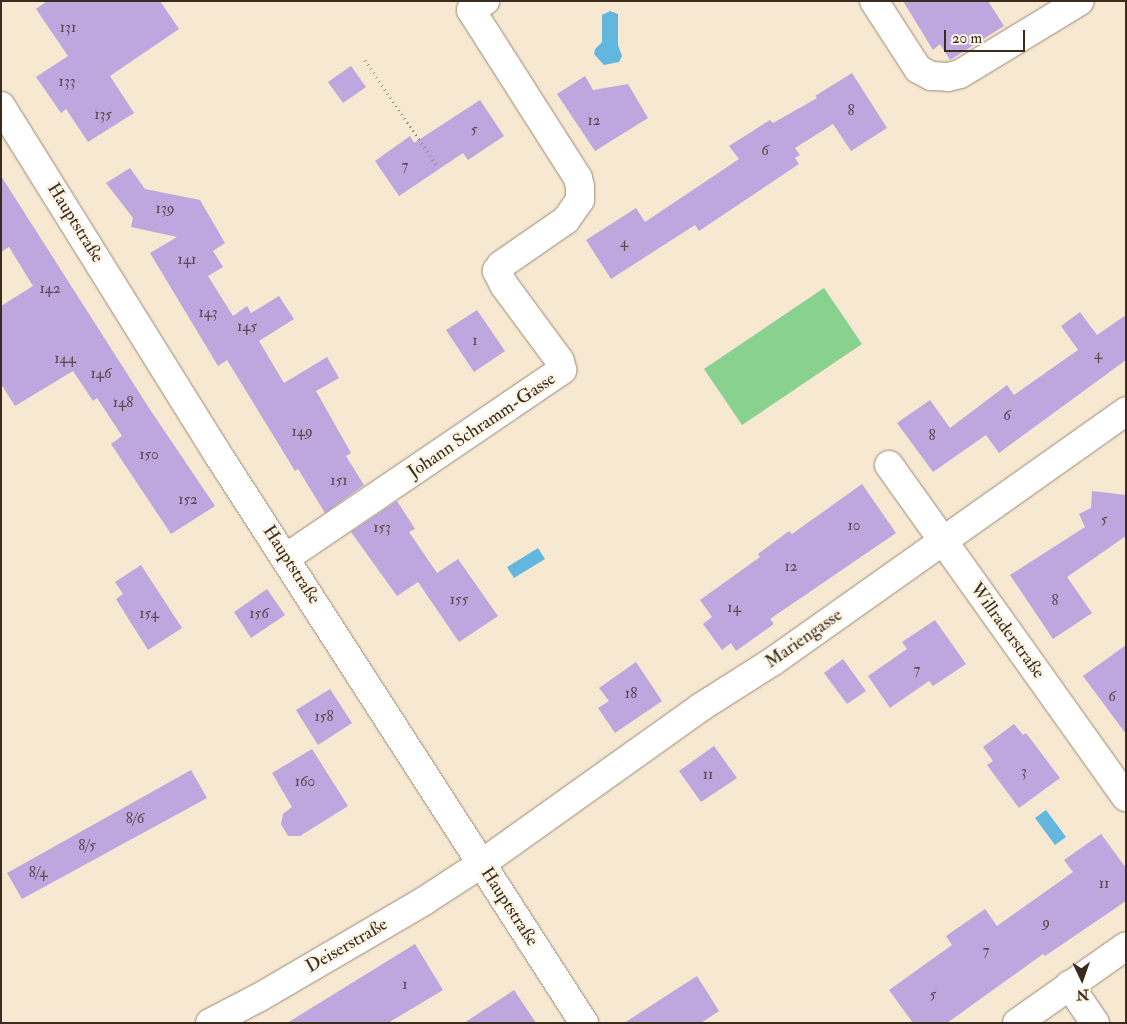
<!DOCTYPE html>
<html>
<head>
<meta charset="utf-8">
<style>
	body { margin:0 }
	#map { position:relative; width:1127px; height:1024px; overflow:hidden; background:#f7e8d1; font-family:"IM FELL Double Pica",serif }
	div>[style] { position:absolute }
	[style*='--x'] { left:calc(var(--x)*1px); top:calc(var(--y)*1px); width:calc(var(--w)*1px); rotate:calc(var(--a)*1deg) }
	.green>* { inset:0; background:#88d18e }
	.water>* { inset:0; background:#63b7df }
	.building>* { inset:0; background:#bda7de }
	.path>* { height:3px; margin-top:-1.5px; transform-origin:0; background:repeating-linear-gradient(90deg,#998978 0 1px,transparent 0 5px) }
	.roads { filter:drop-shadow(0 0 1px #998978) drop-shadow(0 0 1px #998978) }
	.minor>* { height:28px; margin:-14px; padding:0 14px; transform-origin:14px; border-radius:14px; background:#fff }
	.major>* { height:28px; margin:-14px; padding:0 14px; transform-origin:14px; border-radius:14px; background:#fff }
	span { translate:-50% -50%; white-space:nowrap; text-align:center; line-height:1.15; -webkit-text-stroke:5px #fcf5e5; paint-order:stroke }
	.number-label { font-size:15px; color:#5c494e }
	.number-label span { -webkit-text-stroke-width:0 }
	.street-label { font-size:18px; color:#3b2a1e }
	.frame { position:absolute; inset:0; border:2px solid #3b2a1e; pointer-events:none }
	.north { position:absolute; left:1057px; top:954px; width:50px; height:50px; -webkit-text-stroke:4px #fcf5e5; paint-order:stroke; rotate:177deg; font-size:14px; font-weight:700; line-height:20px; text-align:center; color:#3b2a1e }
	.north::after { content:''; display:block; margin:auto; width:18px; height:22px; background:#3b2a1e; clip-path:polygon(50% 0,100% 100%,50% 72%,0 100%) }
	.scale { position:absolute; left:944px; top:30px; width:81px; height:22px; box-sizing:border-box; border:2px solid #3b2a1e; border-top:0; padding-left:6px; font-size:15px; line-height:18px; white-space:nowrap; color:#3b2a1e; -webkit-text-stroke:4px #fcf5e5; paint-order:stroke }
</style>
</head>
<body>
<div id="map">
	<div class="green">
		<div style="clip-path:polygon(824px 288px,862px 344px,742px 425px,704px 369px)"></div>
	</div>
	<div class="water">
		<div style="clip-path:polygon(610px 11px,618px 14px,618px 45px,622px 56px,619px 62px,604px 65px,594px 54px,595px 49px,602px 42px,602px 15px)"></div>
		<div style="clip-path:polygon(538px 548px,545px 559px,514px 578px,507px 567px)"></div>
		<div style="clip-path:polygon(1046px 810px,1066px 837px,1055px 845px,1035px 818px)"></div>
	</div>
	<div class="building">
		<div style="clip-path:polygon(47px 1px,160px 1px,179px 29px,110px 76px,134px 113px,88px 142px,66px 109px,61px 113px,36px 77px,68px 56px,36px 9px)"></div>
		<div style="clip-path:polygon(903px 1px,988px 1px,1004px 26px,950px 60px,940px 44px,933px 50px)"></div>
		<div style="clip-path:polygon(351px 66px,366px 87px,343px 103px,328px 82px)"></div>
		<div style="clip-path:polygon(852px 73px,887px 128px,851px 151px,833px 124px,795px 148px,800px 155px,795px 158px,799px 164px,699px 231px,695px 225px,611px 279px,586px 240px,636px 208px,645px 222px,739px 159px,729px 146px,770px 120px,773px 123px,817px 98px,815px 96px)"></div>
		<div style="clip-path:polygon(585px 76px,593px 90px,628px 84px,648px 118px,595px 151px,557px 94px)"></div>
		<div style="clip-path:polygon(480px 100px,504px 136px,468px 160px,463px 153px,399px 196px,375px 161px,410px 136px,414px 143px)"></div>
		<div style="clip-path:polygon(130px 168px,145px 189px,200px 200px,225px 243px,213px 251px,223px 267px,208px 276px,233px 316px,247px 306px,251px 313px,279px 296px,294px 319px,259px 341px,284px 383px,327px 357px,339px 378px,316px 391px,351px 453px,346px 456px,364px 485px,325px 513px,298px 469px,295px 471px,227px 360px,218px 366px,150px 253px,177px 237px,131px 227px,133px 218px,106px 183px)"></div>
		<div style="clip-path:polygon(1px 176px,149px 408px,215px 506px,171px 534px,111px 444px,122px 436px,97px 398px,93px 401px,73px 371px,15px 406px,1px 384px,1px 306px,33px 286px,9px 247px,1px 252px)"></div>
		<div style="clip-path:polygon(477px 310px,505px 351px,474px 372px,446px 330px)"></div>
		<div style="clip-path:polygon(1080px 312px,1097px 335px,1126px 315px,1126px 360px,999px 453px,986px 435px,933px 472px,897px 423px,930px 400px,950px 428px,1007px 385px,1014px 395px,1078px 350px,1061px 326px)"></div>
		<div style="clip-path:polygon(862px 484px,896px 533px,770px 619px,774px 624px,736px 651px,731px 643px,722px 650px,703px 624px,712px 617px,700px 600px,760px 557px,758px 554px,789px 531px,792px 534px)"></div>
		<div style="clip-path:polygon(1092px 491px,1126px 495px,1126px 536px,1067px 577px,1092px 613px,1053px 639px,1010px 575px,1085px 527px,1079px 514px,1091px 508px)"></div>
		<div style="clip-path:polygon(397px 501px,415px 529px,409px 532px,437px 573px,458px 559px,498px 616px,459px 642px,418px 582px,397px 596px,351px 532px)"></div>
		<div style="clip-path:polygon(141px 565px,182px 628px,148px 650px,116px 599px,123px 594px,115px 582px)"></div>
		<div style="clip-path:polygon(267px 589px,285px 615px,251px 638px,234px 612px)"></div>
		<div style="clip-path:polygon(935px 620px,966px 664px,933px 686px,929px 681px,890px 708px,868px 676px,907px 649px,902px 642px)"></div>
		<div style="clip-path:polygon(1126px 645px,1126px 734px,1083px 676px)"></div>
		<div style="clip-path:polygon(843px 659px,866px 691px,847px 704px,824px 673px)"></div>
		<div style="clip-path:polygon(636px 662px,662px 701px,615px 733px,598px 708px,609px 701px,599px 688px)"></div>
		<div style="clip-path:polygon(330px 689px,352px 723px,318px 745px,296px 710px)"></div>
		<div style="clip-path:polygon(1014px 724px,1023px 735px,1026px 733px,1060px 778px,1019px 808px,987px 765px,993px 761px,983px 747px)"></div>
		<div style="clip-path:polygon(714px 746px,737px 778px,701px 802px,679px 771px)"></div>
		<div style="clip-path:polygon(312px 749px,348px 806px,300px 836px,288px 836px,281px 824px,283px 814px,292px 807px,272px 773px)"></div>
		<div style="clip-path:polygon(191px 770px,207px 798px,22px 899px,7px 873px)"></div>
		<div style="clip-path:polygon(1101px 834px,1126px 868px,1126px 901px,1045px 956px,1043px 954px,947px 1023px,913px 1023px,889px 990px,952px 945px,946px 936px,985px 909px,997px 926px,1073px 872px,1064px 860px)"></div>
		<div style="clip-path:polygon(415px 944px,443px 990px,388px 1023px,287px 1023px)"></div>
		<div style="clip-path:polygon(697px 976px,719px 1011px,701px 1023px,624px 1023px)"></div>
		<div style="clip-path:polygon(514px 990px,536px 1023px,464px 1023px)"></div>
	</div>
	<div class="path">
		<div style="--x:365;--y:60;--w:128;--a:55.8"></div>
	</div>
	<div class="roads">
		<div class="minor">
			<div style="--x:874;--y:1;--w:81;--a:57.1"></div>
			<div style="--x:918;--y:69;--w:15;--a:28"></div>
			<div style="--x:931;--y:76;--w:17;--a:3"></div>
			<div style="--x:948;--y:77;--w:12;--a:-14"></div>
			<div style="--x:960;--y:74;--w:140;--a:-31.3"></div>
			<div style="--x:889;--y:465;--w:408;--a:54.5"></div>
			<div style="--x:287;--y:557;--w:333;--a:-34.2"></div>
			<div style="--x:562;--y:370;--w:9;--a:-103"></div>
			<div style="--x:560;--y:361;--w:94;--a:-126.4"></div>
			<div style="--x:504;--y:285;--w:16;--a:-117"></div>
			<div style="--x:497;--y:271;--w:7;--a:-56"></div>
			<div style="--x:501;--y:265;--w:79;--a:-34.7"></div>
			<div style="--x:566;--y:220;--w:24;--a:-55"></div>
			<div style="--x:580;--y:200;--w:13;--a:-90"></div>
			<div style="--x:580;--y:187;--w:9;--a:-103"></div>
			<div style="--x:578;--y:178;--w:199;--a:-122.5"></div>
			<div style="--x:471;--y:10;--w:17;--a:-33"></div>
			<div style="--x:1069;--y:985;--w:46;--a:55.6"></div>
			<div style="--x:210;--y:1023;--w:56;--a:-27.5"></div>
			<div style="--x:260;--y:997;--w:190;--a:-30.3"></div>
			<div style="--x:424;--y:901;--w:68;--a:-33"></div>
			<div style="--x:481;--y:864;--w:270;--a:-35.5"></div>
			<div style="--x:701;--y:707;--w:84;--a:-32.4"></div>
			<div style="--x:772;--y:662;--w:434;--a:-35.3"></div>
			<div style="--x:1017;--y:1023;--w:133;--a:-35.2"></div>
		</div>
		<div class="major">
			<div style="--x:1;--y:106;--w:409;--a:58.1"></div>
			<div style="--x:217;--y:453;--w:678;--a:57.22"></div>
		</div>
	</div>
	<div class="number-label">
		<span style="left:68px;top:28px">131</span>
		<span style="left:67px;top:82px">133</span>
		<span style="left:851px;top:111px">8</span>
		<span style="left:103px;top:115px">135</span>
		<span style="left:594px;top:121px">12</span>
		<span style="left:474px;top:130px">5</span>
		<span style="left:765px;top:151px">6</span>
		<span style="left:405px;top:166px">7</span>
		<span style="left:165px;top:209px">139</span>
		<span style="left:624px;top:243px">4</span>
		<span style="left:187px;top:260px">141</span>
		<span style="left:50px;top:289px">142</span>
		<span style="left:208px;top:313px">143</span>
		<span style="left:247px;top:327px">145</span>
		<span style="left:475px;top:341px">1</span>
		<span style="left:1098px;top:355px">4</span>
		<span style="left:65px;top:359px">144</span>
		<span style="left:101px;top:374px">146</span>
		<span style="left:123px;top:403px">148</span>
		<span style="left:1007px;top:416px">6</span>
		<span style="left:302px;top:432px">149</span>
		<span style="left:932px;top:436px">8</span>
		<span style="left:149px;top:455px">150</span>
		<span style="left:339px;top:481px">151</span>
		<span style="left:188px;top:500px">152</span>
		<span style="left:1104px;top:520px">5</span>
		<span style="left:854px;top:526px">10</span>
		<span style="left:382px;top:528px">153</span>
		<span style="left:791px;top:567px">12</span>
		<span style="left:459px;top:600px">155</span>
		<span style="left:1055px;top:601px">8</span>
		<span style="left:734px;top:608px">14</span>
		<span style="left:149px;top:614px">154</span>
		<span style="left:259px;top:614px">156</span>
		<span style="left:917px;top:670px">7</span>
		<span style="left:631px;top:694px">18</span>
		<span style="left:1112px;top:697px">6</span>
		<span style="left:324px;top:717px">158</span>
		<span style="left:1024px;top:772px">3</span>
		<span style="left:708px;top:775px">11</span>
		<span style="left:305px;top:782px">160</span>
		<span style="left:135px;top:819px">8/6</span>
		<span style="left:87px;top:846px">8/5</span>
		<span style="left:38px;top:873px">8/4</span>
		<span style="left:1104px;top:884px">11</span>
		<span style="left:1046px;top:923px">9</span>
		<span style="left:986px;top:951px">7</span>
		<span style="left:405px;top:985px">1</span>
		<span style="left:933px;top:995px">5</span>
	</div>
	<div class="street-label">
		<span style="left:75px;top:223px;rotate:58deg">Hauptstraße</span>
		<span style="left:482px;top:426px;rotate:-34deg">Johann Schramm-Gasse</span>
		<span style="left:291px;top:565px;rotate:57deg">Hauptstraße</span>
		<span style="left:1007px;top:631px;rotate:54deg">Willraderstraße</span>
		<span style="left:804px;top:639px;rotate:-35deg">Mariengasse</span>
		<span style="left:509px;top:907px;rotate:57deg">Hauptstraße</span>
		<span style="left:347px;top:946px;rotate:-30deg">Deiserstraße</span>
	</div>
	<div class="frame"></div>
	<div class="north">N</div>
	<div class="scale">20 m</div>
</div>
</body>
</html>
